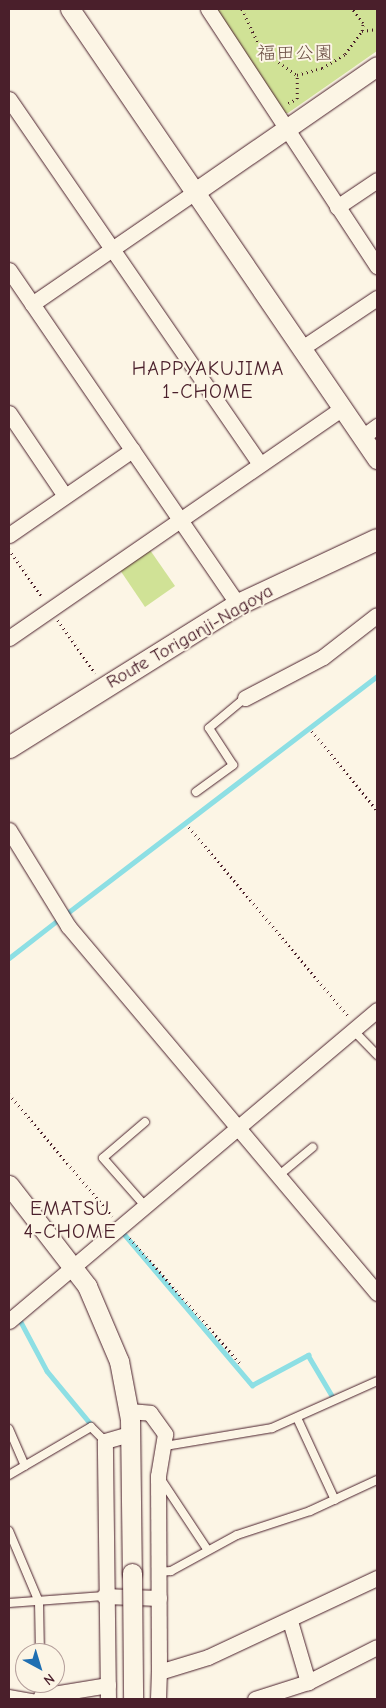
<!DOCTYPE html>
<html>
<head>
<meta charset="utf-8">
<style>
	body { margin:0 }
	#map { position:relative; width:386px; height:1708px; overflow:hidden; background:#fcf5e5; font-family:"Comic Neue","Klee One",sans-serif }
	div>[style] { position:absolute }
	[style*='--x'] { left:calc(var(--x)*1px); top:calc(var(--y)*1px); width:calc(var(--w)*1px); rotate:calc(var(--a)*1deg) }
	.green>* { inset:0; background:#d0e296 }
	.stream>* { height:4.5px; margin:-2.25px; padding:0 2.25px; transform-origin:2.25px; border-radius:2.25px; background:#8ddfe4 }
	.path>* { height:2.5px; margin-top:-1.25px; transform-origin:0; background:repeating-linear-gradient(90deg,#4a1f2b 0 1px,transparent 0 5px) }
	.roads { filter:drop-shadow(0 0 1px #4a1f2b) drop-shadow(0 0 1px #4a1f2b) }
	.service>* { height:8px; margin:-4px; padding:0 4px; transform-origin:4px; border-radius:4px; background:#fcf5e5 }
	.minor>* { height:15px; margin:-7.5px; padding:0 7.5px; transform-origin:7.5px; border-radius:7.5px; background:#fcf5e5 }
	.tertiary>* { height:19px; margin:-9.5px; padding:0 9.5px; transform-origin:9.5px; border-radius:9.5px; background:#fcf5e5 }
	.secondary>* { height:21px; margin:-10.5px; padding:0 10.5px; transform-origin:10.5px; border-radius:10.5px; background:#fcf5e5 }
	.bridges { filter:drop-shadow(0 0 1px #4a1f2b) drop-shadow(0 0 1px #4a1f2b) }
	.tertiary-bridge>* { height:19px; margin:-9.5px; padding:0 9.5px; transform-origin:9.5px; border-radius:9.5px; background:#fcf5e5 }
	span { translate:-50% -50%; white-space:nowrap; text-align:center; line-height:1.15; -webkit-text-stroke:4px #fcf5e5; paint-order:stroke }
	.park-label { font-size:19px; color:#6c5046 }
	.street-label { font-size:19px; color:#4a1f2b }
	.neighbourhood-label { font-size:20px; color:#4a1f2b; letter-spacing:1px }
	.frame { position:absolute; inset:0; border:10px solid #4a1f2b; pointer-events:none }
	.north { position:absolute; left:15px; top:1643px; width:50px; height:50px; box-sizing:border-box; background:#fcf5e5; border:1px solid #b59f9b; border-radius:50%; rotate:141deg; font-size:14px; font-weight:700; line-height:20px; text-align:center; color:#4a1f2b }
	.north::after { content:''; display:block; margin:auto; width:18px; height:22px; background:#1f6fb2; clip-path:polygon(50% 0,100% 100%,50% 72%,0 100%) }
</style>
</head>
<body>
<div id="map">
	<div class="green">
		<div style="clip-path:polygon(215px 9px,377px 9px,377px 51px,288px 113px,280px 113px)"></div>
		<div style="clip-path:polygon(150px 550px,175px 586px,145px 607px,120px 570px)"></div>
	</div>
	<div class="stream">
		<div style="--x:66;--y:914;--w:392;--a:-37.4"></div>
		<div style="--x:9;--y:958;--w:62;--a:-37.8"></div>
		<div style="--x:125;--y:1235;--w:197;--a:49.7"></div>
		<div style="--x:252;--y:1385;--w:64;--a:-28.2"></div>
		<div style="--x:308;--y:1355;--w:51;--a:59.4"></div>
		<div style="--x:21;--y:1322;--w:55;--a:62"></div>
		<div style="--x:47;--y:1371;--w:67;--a:50.4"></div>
	</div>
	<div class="path">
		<div style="--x:242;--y:9;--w:47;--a:64.5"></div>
		<div style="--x:262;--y:51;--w:42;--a:34.4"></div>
		<div style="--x:297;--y:75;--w:26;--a:-16"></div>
		<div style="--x:322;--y:68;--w:27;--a:-31"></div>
		<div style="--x:345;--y:54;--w:29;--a:-54"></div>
		<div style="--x:362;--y:31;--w:8;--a:-83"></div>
		<div style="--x:363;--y:23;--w:18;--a:-128"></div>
		<div style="--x:362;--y:31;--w:15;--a:-8"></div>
		<div style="--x:288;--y:103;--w:10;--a:-24"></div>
		<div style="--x:297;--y:99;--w:24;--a:-90"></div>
		<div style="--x:9;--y:549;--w:58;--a:55.5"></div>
		<div style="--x:58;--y:620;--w:65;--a:55.1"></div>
		<div style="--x:312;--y:731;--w:102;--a:50.6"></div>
		<div style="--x:189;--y:827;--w:247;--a:49.9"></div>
		<div style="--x:9;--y:1094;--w:160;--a:49.8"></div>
		<div style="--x:130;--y:1238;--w:168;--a:48.6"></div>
	</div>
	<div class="roads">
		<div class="service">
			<div style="--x:196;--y:792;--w:46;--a:-36.1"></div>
			<div style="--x:233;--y:765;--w:44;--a:-123"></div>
			<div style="--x:209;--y:728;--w:47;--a:-39.8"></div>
			<div style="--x:353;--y:1030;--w:35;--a:46"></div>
			<div style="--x:145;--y:1122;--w:55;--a:139.4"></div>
			<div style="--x:103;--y:1158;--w:65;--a:48.7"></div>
			<div style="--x:278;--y:1176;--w:45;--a:-39.6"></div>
			<div style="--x:298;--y:1420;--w:88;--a:65.2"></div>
			<div style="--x:9;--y:1429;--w:40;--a:66.6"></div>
			<div style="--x:165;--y:1446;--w:109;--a:-9.5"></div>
			<div style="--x:272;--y:1428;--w:115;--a:-24.1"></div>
			<div style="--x:9;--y:1475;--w:95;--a:-30.3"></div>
			<div style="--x:91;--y:1427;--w:20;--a:45"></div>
			<div style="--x:160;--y:1478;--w:85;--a:56.5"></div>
			<div style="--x:9;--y:1531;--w:77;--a:67.1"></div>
			<div style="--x:39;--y:1602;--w:51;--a:88.9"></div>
			<div style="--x:158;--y:1572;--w:13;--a:-4"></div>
			<div style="--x:171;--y:1571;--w:75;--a:-28.6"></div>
			<div style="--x:237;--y:1535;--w:77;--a:-18.2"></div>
			<div style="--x:310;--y:1511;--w:74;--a:-24.8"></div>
			<div style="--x:9;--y:1603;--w:95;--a:-4.2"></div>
			<div style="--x:9;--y:1694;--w:27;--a:10"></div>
			<div style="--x:40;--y:1697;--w:14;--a:-86"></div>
		</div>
		<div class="minor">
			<div style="--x:208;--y:9;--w:308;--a:56.7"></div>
			<div style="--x:9;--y:99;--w:443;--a:55.5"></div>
			<div style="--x:337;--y:207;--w:48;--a:-34"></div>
			<div style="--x:9;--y:270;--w:405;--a:55.6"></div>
			<div style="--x:32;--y:304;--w:198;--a:-34.5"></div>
			<div style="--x:302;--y:348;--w:90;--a:-33.7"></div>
			<div style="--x:9;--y:413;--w:100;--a:56"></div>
			<div style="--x:362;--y:437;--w:19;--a:-36"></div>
			<div style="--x:9;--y:535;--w:150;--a:-34.6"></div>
			<div style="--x:9;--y:638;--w:406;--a:-34.6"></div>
			<div style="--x:245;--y:698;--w:88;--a:-27.7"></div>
			<div style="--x:323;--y:657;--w:68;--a:-37.9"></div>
			<div style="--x:9;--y:830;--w:113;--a:58.4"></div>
			<div style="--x:68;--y:926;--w:480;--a:49.9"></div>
			<div style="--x:9;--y:1321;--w:482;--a:-40.2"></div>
			<div style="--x:129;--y:1411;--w:21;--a:5"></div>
			<div style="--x:150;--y:1413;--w:26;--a:54"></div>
			<div style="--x:165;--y:1434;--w:43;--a:99.5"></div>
			<div style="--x:158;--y:1476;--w:196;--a:89.7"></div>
			<div style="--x:104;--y:1596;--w:55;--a:2.1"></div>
			<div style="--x:290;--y:1621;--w:64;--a:73.6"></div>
			<div style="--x:41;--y:1696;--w:68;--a:-9.3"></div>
			<div style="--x:108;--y:1699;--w:258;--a:-90.7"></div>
			<div style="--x:105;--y:1441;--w:26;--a:-16"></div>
			<div style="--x:158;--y:1699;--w:27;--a:-88"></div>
			<div style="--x:159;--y:1672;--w:51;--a:-17"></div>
			<div style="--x:208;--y:1657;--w:187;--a:-25.1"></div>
			<div style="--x:255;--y:1699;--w:56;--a:-17.8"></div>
			<div style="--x:308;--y:1682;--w:77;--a:-26.9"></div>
		</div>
		<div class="tertiary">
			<div style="--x:70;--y:9;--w:545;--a:55.7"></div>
			<div style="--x:195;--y:192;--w:221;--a:-34.7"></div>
			<div style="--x:9;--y:1185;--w:128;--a:52.3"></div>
			<div style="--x:87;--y:1286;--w:82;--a:66.9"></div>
			<div style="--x:119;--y:1361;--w:59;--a:79.3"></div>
			<div style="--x:130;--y:1419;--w:154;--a:89.3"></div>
		</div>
		<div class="secondary">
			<div style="--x:9;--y:747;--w:270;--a:-32"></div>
			<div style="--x:238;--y:604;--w:153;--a:-25.1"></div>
		</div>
	</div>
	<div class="bridges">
		<div class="tertiary-bridge">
			<div style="--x:132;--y:1573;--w:126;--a:89.5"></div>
		</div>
	</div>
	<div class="park-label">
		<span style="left:295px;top:54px">福田公園</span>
	</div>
	<div class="street-label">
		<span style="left:190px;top:637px;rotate:-30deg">Route Toriganji-Nagoya</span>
	</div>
	<div class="neighbourhood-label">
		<span style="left:208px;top:380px">HAPPYAKUJIMA<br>1-CHOME</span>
		<span style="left:70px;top:1220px">EMATSU<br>4-CHOME</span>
	</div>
	<div class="frame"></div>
	<div class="north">N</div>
</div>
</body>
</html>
